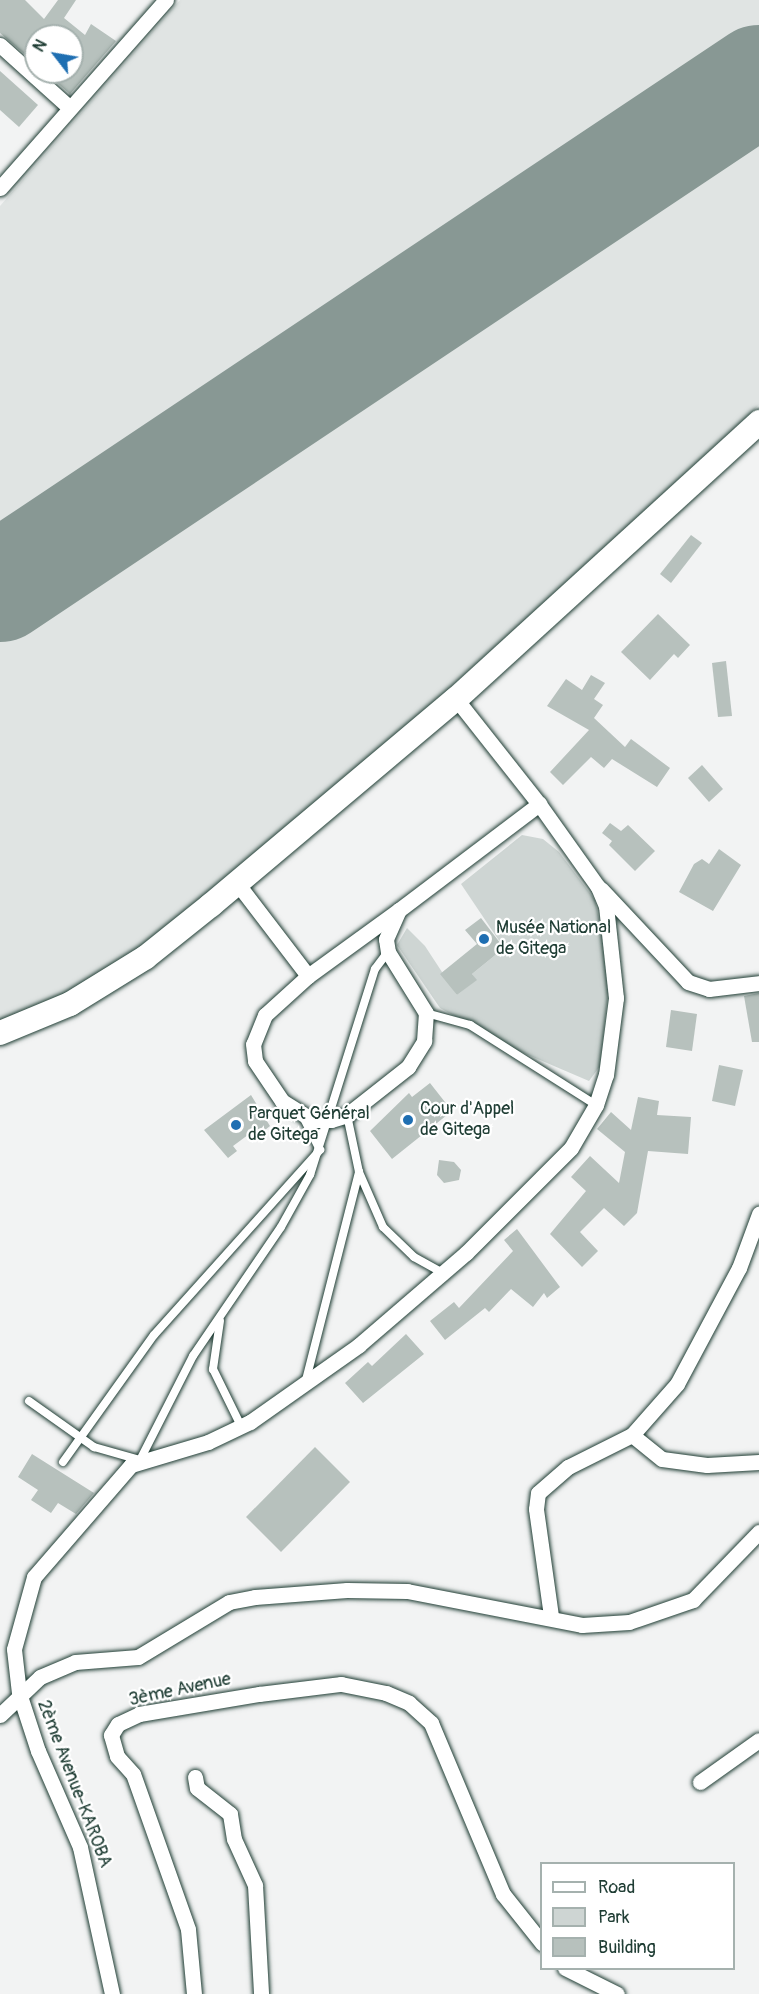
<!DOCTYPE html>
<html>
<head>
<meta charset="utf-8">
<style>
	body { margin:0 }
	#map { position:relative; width:759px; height:1994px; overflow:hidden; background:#f2f3f3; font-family:Pangolin,sans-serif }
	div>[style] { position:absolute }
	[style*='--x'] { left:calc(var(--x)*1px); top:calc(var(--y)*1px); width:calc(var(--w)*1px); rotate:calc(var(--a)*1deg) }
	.built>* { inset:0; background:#e0e4e3 }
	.green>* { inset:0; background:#ced5d3 }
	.runway>* { height:110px; margin:-55px; padding:0 55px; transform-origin:55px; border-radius:55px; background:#889894 }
	.building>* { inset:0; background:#b7c1bd }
	.roads { filter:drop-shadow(0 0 2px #1f3d34) drop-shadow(0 0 2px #1f3d34) }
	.service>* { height:8px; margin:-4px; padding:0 4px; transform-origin:4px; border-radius:4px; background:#fff }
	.minor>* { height:15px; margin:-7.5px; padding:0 7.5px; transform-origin:7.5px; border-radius:7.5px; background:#fff }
	.primary>* { height:24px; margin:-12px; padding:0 12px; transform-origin:12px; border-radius:12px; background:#fff }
	.dots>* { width:16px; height:16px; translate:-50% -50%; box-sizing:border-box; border:3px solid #fff; border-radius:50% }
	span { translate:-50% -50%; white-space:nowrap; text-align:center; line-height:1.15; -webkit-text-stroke:4.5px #fff; paint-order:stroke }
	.poi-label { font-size:18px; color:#1f3d34 }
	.left { translate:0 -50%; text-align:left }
	.street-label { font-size:18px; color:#1f3d34 }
	.legend { position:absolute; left:540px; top:1862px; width:195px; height:108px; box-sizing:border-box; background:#fff; border:2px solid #a5b1ae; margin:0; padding:8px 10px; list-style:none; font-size:18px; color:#1f3d34 }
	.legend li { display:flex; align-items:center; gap:12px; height:30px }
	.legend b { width:30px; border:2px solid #a5b1ae }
	.north { position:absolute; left:24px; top:24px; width:60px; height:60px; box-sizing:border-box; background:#fff; border:2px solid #a5b1ae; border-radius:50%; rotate:301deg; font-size:16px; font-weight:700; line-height:24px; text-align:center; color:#1f3d34 }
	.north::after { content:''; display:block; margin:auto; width:21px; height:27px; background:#1f6fb2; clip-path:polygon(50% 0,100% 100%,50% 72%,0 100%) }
</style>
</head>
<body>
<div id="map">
	<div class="built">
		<div style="clip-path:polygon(180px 0,759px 0,759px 405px,597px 557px,177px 929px,124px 967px,0 1029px,0 206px)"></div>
	</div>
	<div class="green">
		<div style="clip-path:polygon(522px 835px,543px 839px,559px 852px,595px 900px,610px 974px,600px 1066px,589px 1081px,519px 1051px,440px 1008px,397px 945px,407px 928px,425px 946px,457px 995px,476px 980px,472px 974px,504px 948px,461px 884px)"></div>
	</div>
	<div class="runway">
		<div style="--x:0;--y:587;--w:913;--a:-33.74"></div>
	</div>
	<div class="building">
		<div style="clip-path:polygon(0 0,25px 0,44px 19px,58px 0,76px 0,64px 18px,85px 35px,91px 24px,116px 41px,70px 94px,45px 72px,72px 72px,72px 36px,36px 36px,36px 64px,0 33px)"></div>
		<div style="clip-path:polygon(0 71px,38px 105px,19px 127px,0 110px)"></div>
		<div style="clip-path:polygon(691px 535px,702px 543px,671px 583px,660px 574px)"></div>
		<div style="clip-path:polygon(658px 614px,690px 645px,678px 658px,674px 654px,650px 680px,621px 652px)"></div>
		<div style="clip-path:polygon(726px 661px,732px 716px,718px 717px,712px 663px)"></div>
		<div style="clip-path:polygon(591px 675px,605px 683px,594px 699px,603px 705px,594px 718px,625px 747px,631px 739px,670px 768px,657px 787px,612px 759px,604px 768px,591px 757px,563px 785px,550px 772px,589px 730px,547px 706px,566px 679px,582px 690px)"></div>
		<div style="clip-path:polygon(702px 765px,723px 789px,709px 802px,688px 778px)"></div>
		<div style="clip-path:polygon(610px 823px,621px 831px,628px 825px,655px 851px,635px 871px,609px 845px,612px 841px,602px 833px)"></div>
		<div style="clip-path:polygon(719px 849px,741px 865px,713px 911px,679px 892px,694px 864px,702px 859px,709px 864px)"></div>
		<div style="clip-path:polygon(481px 918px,504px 948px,472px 974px,477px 980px,457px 995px,440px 974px,477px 944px,465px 930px)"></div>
		<div style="clip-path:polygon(759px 993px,759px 1042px,752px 1042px,744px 996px)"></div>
		<div style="clip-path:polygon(671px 1010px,697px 1014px,692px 1051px,666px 1047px)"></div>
		<div style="clip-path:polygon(719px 1065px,743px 1070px,735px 1106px,712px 1101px)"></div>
		<div style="clip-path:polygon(430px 1083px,452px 1111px,392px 1159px,370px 1131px,409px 1093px,412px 1097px)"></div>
		<div style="clip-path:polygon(251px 1095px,270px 1126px,260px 1134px,256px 1129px,233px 1146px,237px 1151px,228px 1158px,204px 1130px)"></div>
		<div style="clip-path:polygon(638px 1097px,659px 1101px,657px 1115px,691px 1117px,688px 1154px,648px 1151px,637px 1213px,624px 1226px,604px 1208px,580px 1232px,598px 1251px,582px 1267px,550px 1234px,586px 1191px,571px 1177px,590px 1156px,619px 1183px,625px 1152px,597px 1129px,611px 1112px,631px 1130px)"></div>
		<div style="clip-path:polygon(439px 1160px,454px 1162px,461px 1170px,459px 1180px,444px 1183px,437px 1175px)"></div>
		<div style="clip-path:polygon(517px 1229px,560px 1287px,547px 1298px,544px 1293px,533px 1307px,511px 1289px,489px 1312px,485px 1308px,445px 1340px,430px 1321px,454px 1302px,459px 1308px,513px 1251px,504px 1240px)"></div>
		<div style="clip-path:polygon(406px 1334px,424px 1354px,363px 1403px,345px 1383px,368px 1362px,372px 1366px)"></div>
		<div style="clip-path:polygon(315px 1447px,350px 1482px,281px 1552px,246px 1517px)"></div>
		<div style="clip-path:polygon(32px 1454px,94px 1493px,76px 1514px,58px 1503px,51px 1513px,31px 1500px,38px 1490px,18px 1477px)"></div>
	</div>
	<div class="roads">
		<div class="service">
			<div style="--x:426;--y:1013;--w:46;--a:15.3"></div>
			<div style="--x:470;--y:1025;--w:149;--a:32.4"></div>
			<div style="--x:347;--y:1115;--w:58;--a:78.1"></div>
			<div style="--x:359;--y:1172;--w:60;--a:66.4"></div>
			<div style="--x:383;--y:1227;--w:43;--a:44.1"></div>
			<div style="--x:414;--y:1257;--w:31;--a:29"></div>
			<div style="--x:220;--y:1321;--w:49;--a:98.3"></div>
			<div style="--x:213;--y:1369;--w:64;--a:63.8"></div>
			<div style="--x:306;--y:1380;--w:215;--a:-75.7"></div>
			<div style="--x:29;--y:1401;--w:80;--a:35.3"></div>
			<div style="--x:94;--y:1447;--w:48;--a:15.8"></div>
			<div style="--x:140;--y:1460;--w:117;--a:-63"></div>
			<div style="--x:193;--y:1356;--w:156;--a:-55.7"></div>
			<div style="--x:281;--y:1227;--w:60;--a:-60.9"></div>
			<div style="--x:310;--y:1175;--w:216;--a:-72.5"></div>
			<div style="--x:375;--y:969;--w:21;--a:-53"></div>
			<div style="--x:63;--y:1462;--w:156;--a:-54.4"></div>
			<div style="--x:154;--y:1335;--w:249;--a:-48.1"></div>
			<div style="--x:320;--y:1150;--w:33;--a:-117"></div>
		</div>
		<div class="minor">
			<div style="--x:0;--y:45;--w:94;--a:42"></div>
			<div style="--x:0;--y:188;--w:251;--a:-48.6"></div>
			<div style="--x:237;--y:883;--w:117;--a:52.6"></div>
			<div style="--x:308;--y:976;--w:58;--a:137.8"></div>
			<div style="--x:265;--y:1015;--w:31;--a:112"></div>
			<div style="--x:253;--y:1044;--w:17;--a:83"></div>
			<div style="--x:255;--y:1061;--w:48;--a:56"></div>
			<div style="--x:282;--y:1101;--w:36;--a:32"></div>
			<div style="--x:313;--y:1120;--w:18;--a:0"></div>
			<div style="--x:331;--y:1120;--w:17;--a:-17"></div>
			<div style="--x:347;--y:1115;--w:78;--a:-38.2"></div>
			<div style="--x:408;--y:1067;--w:31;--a:-58"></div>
			<div style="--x:424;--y:1041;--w:28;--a:-86"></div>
			<div style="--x:426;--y:1013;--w:72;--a:-121.9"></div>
			<div style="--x:388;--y:952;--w:13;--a:-99"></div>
			<div style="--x:386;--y:939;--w:32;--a:-66"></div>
			<div style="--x:399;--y:910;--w:176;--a:-37.1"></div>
			<div style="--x:601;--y:889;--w:127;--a:46.9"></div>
			<div style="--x:688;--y:982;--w:22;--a:18"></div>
			<div style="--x:709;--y:989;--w:50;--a:-6.8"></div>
			<div style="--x:308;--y:976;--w:109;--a:-36"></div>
			<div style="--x:632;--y:1435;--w:38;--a:39"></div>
			<div style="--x:662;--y:1459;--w:45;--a:7.6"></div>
			<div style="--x:707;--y:1465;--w:52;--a:-3.3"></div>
			<div style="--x:551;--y:1616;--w:108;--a:-98"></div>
			<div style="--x:536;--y:1509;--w:16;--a:-83"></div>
			<div style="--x:538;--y:1493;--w:40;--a:-41"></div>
			<div style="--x:568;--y:1467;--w:72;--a:-26.6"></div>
			<div style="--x:632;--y:1435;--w:68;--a:-48.6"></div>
			<div style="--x:677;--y:1384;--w:132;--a:-61.9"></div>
			<div style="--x:739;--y:1268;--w:58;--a:-69.7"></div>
			<div style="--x:0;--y:1715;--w:55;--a:-43.5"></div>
			<div style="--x:40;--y:1677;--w:38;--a:-23"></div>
			<div style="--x:75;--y:1662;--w:63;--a:-4.5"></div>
			<div style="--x:138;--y:1657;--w:106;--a:-31.1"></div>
			<div style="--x:229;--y:1602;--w:26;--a:-11"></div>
			<div style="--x:255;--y:1597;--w:92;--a:-4.4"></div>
			<div style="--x:347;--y:1590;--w:60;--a:1"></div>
			<div style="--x:407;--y:1591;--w:178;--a:11"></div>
			<div style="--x:582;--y:1625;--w:47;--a:-3.7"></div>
			<div style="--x:629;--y:1622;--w:68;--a:-19"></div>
			<div style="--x:693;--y:1600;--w:95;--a:-45.9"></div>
			<div style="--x:195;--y:1777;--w:11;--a:80"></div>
			<div style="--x:197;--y:1788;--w:42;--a:38.2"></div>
			<div style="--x:230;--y:1814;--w:25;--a:81"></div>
			<div style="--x:234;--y:1839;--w:51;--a:65.5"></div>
			<div style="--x:255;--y:1885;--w:109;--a:86.8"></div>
			<div style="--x:700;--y:1782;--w:72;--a:-35.4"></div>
			<div style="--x:565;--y:1968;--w:58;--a:26.6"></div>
			<div style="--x:112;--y:1994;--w:150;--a:-102.3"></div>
			<div style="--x:80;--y:1847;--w:105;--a:-113.6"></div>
			<div style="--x:38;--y:1751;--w:61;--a:-108.1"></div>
			<div style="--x:19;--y:1693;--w:44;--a:-96.5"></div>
			<div style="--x:14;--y:1649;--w:75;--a:-74.5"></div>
			<div style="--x:34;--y:1577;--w:148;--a:-49.1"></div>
			<div style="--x:131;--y:1465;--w:80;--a:-16.6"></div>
			<div style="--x:208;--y:1442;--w:47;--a:-25.5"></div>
			<div style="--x:250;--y:1422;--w:133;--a:-35.2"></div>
			<div style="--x:359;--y:1345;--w:141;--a:-40.7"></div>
			<div style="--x:466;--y:1253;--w:148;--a:-45"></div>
			<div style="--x:571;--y:1148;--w:50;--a:-59.8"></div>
			<div style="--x:596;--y:1105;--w:32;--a:-72"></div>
			<div style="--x:606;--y:1075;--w:78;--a:-82.6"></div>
			<div style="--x:616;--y:998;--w:93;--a:-96.2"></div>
			<div style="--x:606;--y:906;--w:21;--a:-113"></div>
			<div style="--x:598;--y:887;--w:102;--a:-125.4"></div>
			<div style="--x:539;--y:804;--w:134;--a:-128.3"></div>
			<div style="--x:194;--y:1994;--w:65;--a:-95.3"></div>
			<div style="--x:188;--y:1929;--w:164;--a:-109.5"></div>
			<div style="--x:133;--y:1774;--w:24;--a:-132"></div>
			<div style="--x:117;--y:1756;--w:22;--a:-106"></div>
			<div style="--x:111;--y:1735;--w:13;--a:-58"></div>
			<div style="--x:118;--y:1724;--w:23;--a:-25"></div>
			<div style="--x:139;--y:1714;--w:122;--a:-9.5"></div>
			<div style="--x:259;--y:1694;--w:83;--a:-7"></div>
			<div style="--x:341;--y:1684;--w:46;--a:11.3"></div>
			<div style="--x:386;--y:1693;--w:25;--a:23"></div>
			<div style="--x:409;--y:1703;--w:30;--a:42"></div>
			<div style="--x:431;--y:1723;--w:186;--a:67.2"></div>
			<div style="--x:503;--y:1894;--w:63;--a:51.5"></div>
		</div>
		<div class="primary">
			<div style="--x:0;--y:1033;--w:76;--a:-22.5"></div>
			<div style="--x:70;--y:1004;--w:89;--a:-31.7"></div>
			<div style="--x:146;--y:957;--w:83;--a:-38.7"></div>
			<div style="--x:211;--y:905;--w:320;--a:-40.1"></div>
			<div style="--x:456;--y:699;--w:411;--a:-42.4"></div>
		</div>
	</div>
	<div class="dots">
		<div style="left:484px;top:939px;background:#1f6fb2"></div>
		<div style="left:408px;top:1120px;background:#1f6fb2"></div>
		<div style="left:236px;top:1125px;background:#1f6fb2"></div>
	</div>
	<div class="poi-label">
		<span class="left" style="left:496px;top:939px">Musée National<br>de Gitega</span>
		<span class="left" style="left:420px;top:1120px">Cour d'Appel<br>de Gitega</span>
		<span class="left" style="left:248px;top:1125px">Parquet Général<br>de Gitega</span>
	</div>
	<div class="street-label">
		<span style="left:180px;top:1690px;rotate:-12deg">3ème Avenue</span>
		<span style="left:74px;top:1784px;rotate:69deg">2ème Avenue-KAROBA</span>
	</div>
	<ul class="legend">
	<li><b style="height:8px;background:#fff"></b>Road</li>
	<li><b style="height:16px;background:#ced5d3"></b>Park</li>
	<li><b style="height:16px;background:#b7c1bd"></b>Building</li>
	</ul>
	<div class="north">N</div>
</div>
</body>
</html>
